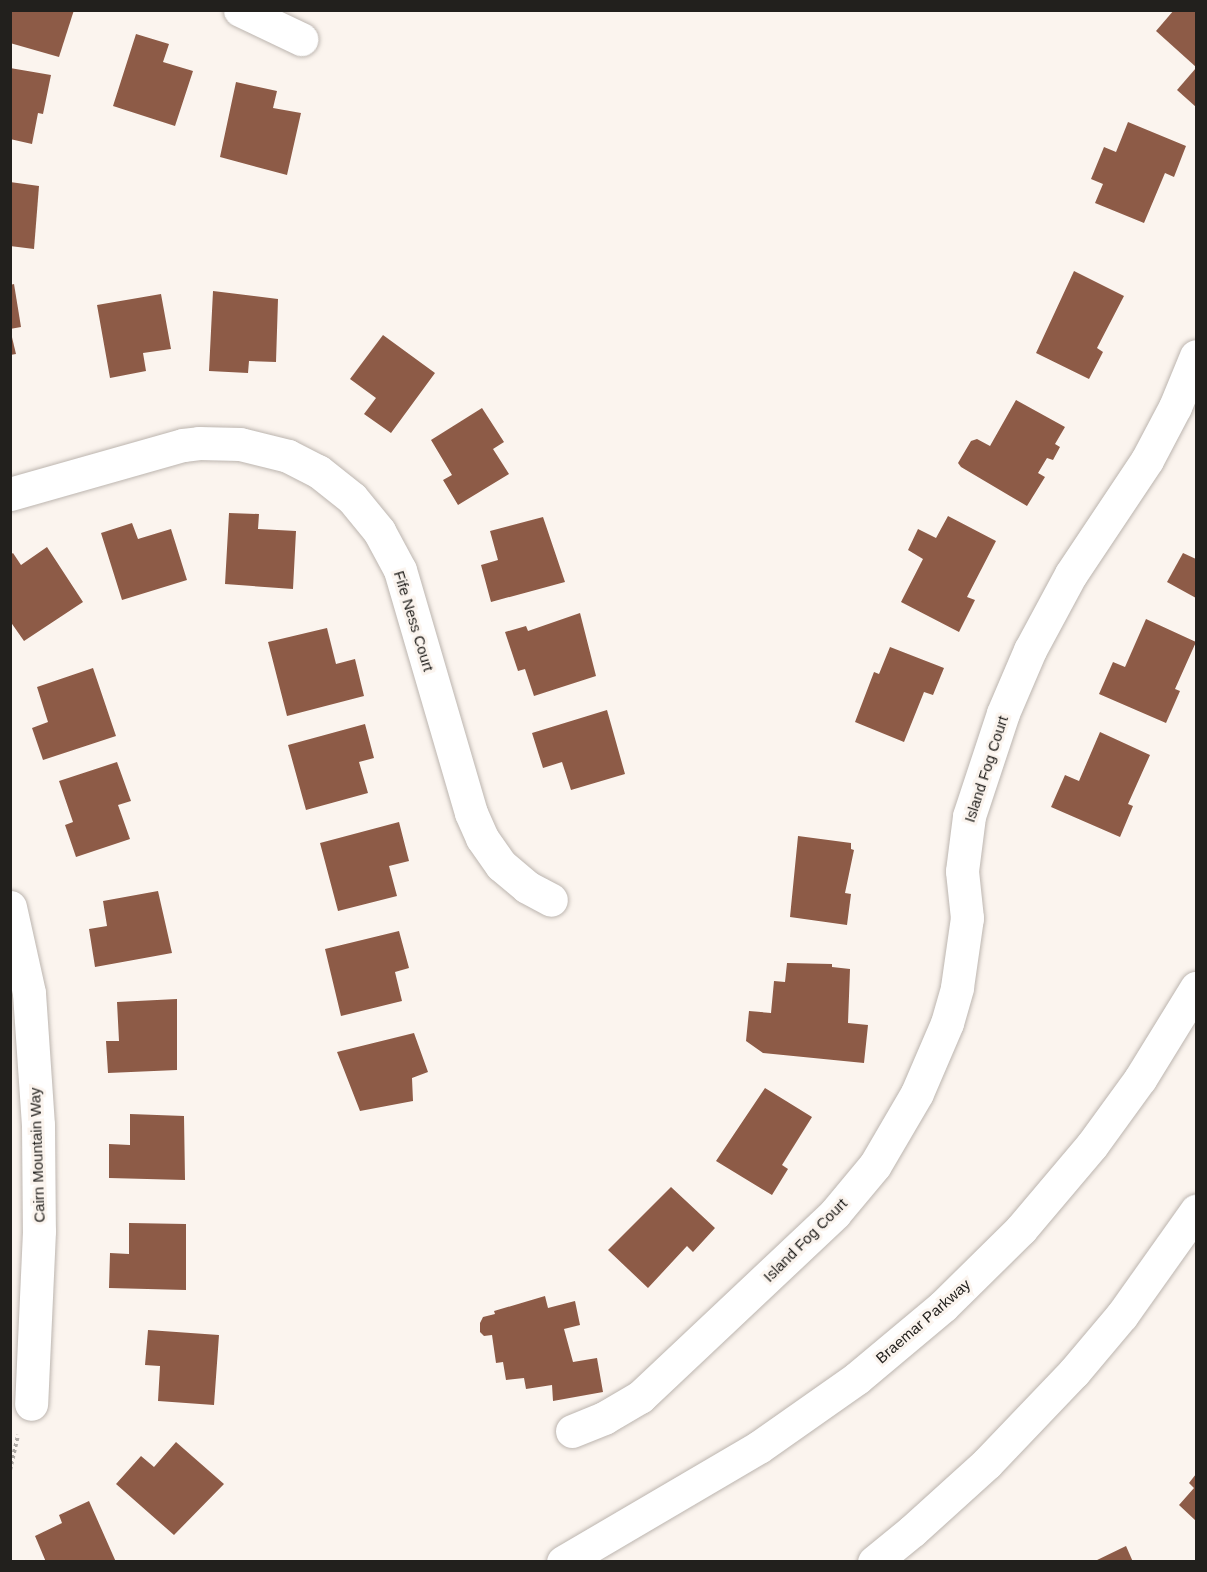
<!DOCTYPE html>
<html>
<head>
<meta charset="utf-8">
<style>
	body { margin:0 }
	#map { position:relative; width:1207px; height:1572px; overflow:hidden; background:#fbf4ee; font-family:Helvetica,sans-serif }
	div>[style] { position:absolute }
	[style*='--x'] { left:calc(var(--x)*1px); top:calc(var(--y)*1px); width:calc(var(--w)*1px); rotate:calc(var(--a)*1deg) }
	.building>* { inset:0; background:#8d5b47 }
	.path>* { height:4px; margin-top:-2px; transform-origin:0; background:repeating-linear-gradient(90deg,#aea9a4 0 3px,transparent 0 6px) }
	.roads { filter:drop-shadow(0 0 2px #bcb5af) drop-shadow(0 0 2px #bcb5af) }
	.minor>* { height:33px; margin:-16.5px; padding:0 16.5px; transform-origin:16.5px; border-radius:16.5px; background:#fff }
	.tertiary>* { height:33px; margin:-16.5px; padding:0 16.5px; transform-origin:16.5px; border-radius:16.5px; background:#fff }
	span { translate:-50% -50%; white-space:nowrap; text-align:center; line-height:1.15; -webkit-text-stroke:6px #fbf4ee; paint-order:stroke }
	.street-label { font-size:15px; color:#22201d }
	.frame { position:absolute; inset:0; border:12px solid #22201d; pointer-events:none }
</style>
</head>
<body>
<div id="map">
	<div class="building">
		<div style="clip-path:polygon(10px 10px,74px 10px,59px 57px,10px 43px)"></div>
		<div style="clip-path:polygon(1174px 10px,1196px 10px,1196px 67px,1156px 31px)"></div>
		<div style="clip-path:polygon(136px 34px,169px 44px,163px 62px,193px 71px,175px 126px,113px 106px)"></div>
		<div style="clip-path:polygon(10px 68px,51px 75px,43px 114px,38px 113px,32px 144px,10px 139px)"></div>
		<div style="clip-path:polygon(1196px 68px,1196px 107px,1177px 90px)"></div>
		<div style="clip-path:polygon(236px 82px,277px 91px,273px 108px,301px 113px,287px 175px,220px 157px)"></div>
		<div style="clip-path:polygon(1128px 122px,1186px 146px,1174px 177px,1165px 173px,1144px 223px,1095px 203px,1103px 184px,1091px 179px,1104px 147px,1116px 152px)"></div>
		<div style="clip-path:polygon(10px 182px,39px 186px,34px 249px,10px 246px)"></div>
		<div style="clip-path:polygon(1074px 271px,1124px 296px,1097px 348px,1103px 352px,1089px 379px,1036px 353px)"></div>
		<div style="clip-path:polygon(14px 284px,21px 327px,10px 329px,10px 285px)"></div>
		<div style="clip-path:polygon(213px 291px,278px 299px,276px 362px,249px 361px,248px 373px,209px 371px)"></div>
		<div style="clip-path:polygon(161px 294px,171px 349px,143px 353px,146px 371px,110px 378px,97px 305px)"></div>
		<div style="clip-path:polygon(10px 329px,16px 354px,10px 355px)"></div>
		<div style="clip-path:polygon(383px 335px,435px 373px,391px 433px,364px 414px,376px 398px,350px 379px)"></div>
		<div style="clip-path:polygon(1016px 400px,1065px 427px,1055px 444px,1060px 447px,1053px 460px,1047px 458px,1038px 473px,1045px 477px,1027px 506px,961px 467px,958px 463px,971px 441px,977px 439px,990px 446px)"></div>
		<div style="clip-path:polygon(482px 408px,504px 442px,493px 449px,509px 474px,458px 505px,443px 480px,452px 475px,431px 440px)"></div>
		<div style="clip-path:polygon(229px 513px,259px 514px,258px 529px,296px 531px,293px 589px,225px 584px)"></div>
		<div style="clip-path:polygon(948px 516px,996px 541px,967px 597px,975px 600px,959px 632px,901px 602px,923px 559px,908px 550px,918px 529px,936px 538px)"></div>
		<div style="clip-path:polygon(543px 517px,565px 582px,491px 602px,481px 565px,498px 560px,490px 531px)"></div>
		<div style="clip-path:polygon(132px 523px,138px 539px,171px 529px,187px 580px,122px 600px,101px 533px)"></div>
		<div style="clip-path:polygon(47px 547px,83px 602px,24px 641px,10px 621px,10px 555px,13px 553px,21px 565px)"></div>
		<div style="clip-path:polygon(1183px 553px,1196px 559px,1196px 598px,1167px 582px)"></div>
		<div style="clip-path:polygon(580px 613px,596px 676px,534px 696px,525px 669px,518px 671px,505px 632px,526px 626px,528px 631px)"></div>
		<div style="clip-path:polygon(1146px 619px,1196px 642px,1175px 689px,1180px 691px,1166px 723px,1099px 694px,1113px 662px,1125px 667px)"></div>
		<div style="clip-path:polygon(327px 628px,336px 664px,355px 659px,364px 696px,287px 716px,268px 642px)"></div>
		<div style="clip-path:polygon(890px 647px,944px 668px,933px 695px,924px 692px,904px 742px,855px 722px,874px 672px,879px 674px)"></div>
		<div style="clip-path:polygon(93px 668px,116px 736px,43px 760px,32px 728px,48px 722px,37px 687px)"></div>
		<div style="clip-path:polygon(607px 710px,625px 774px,571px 790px,562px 762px,543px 768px,532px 733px)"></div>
		<div style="clip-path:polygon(365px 724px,374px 758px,359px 762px,368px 793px,306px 810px,288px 745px)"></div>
		<div style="clip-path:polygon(1100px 732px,1150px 755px,1128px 804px,1133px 806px,1120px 837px,1051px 807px,1065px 775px,1079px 781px)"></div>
		<div style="clip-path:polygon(117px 762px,131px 801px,118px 805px,130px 839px,76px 857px,65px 825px,73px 822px,59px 781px)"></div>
		<div style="clip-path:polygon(399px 822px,409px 861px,389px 866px,397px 896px,338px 911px,320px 843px)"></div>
		<div style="clip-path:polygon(798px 836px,851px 843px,851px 849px,854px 850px,845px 893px,851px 894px,847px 925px,790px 917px)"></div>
		<div style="clip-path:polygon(158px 891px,172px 953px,95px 967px,89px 929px,107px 926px,103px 901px)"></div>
		<div style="clip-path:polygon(399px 931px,409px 968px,395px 972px,402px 1001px,341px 1016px,325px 949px)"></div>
		<div style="clip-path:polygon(787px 963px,832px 964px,832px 967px,850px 969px,848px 1023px,868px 1025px,864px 1063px,763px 1053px,746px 1041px,749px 1011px,771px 1013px,774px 981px,785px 982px)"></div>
		<div style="clip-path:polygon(177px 999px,177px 1070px,108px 1073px,106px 1041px,119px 1041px,117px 1002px)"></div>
		<div style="clip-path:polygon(414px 1033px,428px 1072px,412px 1078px,413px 1101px,360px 1111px,337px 1052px)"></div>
		<div style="clip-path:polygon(765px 1088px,812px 1117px,782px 1165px,788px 1169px,772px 1195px,716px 1161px)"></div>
		<div style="clip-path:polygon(130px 1114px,184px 1116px,185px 1180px,109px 1178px,109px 1144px,130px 1145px)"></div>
		<div style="clip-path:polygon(671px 1187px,715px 1228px,693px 1252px,687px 1246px,648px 1288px,608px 1250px)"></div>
		<div style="clip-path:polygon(129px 1223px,186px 1224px,186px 1290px,109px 1288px,110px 1253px,129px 1254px)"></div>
		<div style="clip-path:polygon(545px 1296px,548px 1308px,575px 1301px,580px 1325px,564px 1329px,573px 1362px,597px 1358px,603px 1392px,553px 1401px,552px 1385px,526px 1389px,524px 1378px,506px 1380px,503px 1362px,496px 1363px,492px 1335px,484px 1336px,480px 1332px,480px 1323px,483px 1317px,495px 1314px,494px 1311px)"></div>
		<div style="clip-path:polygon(148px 1330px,219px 1335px,214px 1405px,158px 1401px,160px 1366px,145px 1365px)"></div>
		<div style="clip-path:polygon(176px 1442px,224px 1484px,174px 1535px,116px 1484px,141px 1456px,154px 1467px)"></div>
		<div style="clip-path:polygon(1196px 1474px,1196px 1521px,1179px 1505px,1194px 1488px,1189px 1483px)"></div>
		<div style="clip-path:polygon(89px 1501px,116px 1562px,46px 1562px,35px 1536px,62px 1523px,59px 1515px)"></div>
		<div style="clip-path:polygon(1126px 1546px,1133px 1562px,1093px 1562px)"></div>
	</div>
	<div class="path">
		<div style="--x:10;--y:1470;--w:36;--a:-77"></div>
	</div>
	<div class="roads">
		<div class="minor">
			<div style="--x:240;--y:10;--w:68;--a:25.4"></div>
			<div style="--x:10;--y:494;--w:180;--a:-15.8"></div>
			<div style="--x:183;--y:445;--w:16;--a:-7"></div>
			<div style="--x:199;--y:443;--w:41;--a:1.4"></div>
			<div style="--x:240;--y:444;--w:49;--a:14"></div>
			<div style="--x:288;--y:456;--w:34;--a:27"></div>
			<div style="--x:318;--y:471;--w:43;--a:38.5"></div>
			<div style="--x:352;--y:498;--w:43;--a:50.7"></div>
			<div style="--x:379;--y:531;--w:44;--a:61.7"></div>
			<div style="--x:400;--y:570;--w:253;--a:73.7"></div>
			<div style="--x:471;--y:813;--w:27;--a:66"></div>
			<div style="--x:482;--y:838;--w:33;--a:55"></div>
			<div style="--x:501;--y:865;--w:34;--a:40"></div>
			<div style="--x:527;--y:887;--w:27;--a:28"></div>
			<div style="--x:10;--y:907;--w:88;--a:77.5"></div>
			<div style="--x:29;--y:993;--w:132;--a:86.1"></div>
			<div style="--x:38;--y:1125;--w:106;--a:89.5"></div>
			<div style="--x:39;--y:1231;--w:173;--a:92.6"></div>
			<div style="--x:572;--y:1431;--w:35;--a:-22"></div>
			<div style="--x:604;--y:1418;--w:42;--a:-30.3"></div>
			<div style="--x:640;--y:1397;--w:268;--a:-43.3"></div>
			<div style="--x:835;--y:1213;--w:62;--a:-50.2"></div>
			<div style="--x:875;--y:1165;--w:83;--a:-59.7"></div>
			<div style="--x:917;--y:1093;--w:76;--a:-66.8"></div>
			<div style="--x:947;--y:1023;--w:37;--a:-74"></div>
			<div style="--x:957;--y:987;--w:70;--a:-81.8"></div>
			<div style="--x:967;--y:918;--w:47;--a:-96.1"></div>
			<div style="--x:962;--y:871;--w:55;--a:-82.7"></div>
			<div style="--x:969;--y:816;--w:108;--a:-71.7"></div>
			<div style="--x:1003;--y:713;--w:69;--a:-66.8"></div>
			<div style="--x:1030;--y:650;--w:86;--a:-61.7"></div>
			<div style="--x:1071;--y:574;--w:137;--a:-56.3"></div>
			<div style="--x:1147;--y:460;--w:60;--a:-62.2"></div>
			<div style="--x:1175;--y:407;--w:55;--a:-67.6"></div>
		</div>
		<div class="tertiary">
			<div style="--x:563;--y:1562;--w:227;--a:-30.4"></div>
			<div style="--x:759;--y:1447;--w:120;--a:-35.1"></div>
			<div style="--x:857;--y:1378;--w:112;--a:-39.9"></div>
			<div style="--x:943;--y:1306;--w:110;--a:-44.6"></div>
			<div style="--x:1021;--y:1229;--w:110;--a:-49.8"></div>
			<div style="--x:1092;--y:1145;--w:82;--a:-54"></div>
			<div style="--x:1140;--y:1079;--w:107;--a:-58.4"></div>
			<div style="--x:874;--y:1562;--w:49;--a:-39.2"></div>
			<div style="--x:912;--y:1531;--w:101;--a:-42.2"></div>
			<div style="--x:987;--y:1463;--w:126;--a:-46.3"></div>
			<div style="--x:1074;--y:1372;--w:75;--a:-49.9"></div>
			<div style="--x:1122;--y:1315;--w:128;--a:-54.6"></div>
		</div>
	</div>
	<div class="street-label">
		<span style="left:414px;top:621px;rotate:73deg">Fife Ness Court</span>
		<span style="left:986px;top:769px;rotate:-72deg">Island Fog Court</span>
		<span style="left:37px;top:1155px;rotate:-92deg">Cairn Mountain Way</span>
		<span style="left:805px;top:1240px;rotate:-45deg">Island Fog Court</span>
		<span style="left:923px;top:1321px;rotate:-41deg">Braemar Parkway</span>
	</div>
	<div class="frame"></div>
</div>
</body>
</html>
